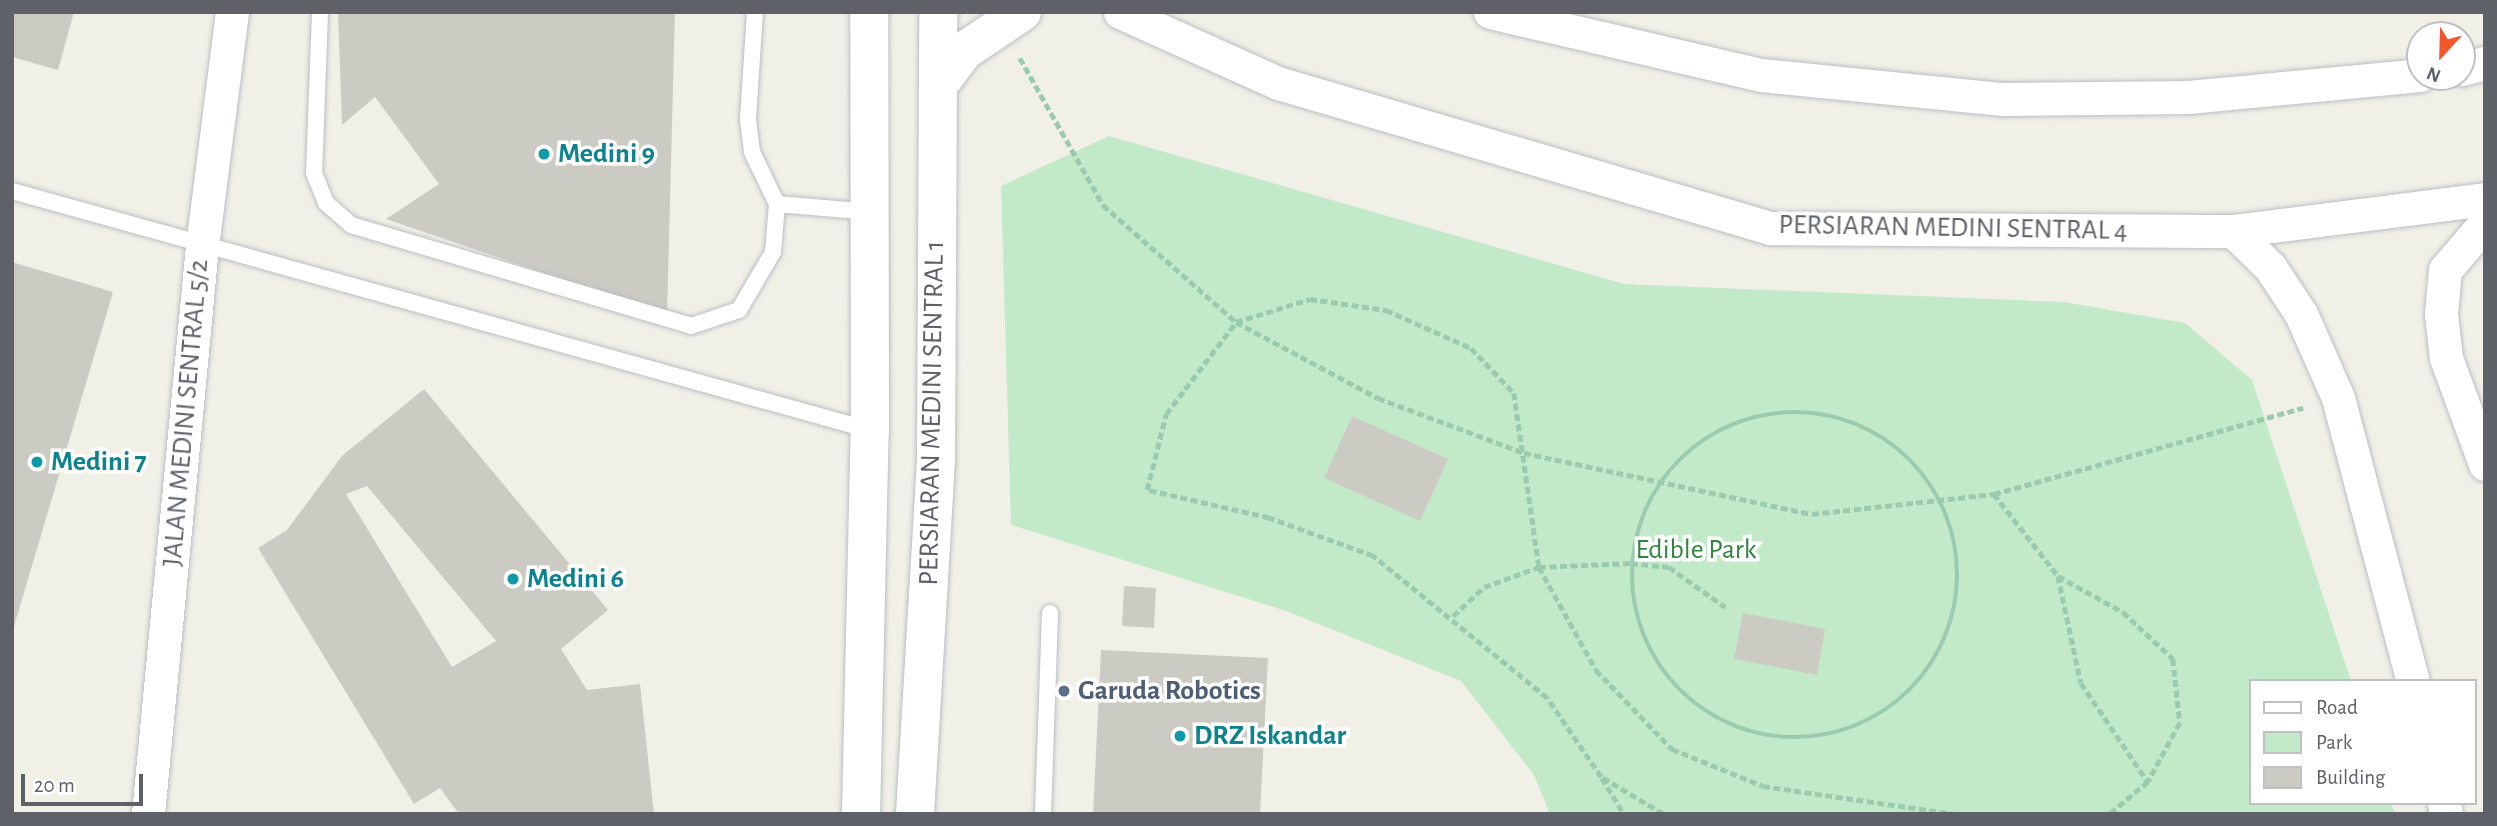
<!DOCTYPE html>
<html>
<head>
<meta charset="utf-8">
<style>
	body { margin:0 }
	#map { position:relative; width:2497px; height:826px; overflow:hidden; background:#f1f0e7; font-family:"Alegreya Sans",sans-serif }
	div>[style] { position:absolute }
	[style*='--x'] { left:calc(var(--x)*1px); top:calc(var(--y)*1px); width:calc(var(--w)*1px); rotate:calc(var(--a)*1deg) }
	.green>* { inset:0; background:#c3eac8 }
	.building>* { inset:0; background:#cccbc3 }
	.path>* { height:4.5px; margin-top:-2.25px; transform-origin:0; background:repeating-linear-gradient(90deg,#9bcbaf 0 7px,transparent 0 10.5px) }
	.path>.ring { margin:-2.25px; padding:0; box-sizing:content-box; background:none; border:4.5px solid #9bcbaf; border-radius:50% }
	.roads { filter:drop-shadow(0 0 2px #bbbec3) drop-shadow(0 0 2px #bbbec3) }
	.lane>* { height:16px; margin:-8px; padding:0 8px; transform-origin:8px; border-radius:8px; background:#fff }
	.street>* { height:33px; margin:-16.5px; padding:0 16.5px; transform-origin:16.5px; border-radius:16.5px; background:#fff }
	.secondary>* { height:38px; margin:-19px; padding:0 19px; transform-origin:19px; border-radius:19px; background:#fff }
	.dots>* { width:19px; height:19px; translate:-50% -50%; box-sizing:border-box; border:4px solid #fff; border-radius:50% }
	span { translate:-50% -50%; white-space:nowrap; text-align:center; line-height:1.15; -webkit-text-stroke:7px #fff; paint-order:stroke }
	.culture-label { font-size:28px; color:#0d838f; font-weight:700 }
	.left { translate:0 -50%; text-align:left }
	.street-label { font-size:28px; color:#5e6168 }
	.park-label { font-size:28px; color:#308540 }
	.service-label { font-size:28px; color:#4e5e75; font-weight:700 }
	.frame { position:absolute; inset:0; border:14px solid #5e6168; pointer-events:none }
	.legend { position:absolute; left:2249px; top:679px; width:228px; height:126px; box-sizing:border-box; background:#fff; border:2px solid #bfc0c3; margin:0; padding:9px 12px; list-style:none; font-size:21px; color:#5e6168 }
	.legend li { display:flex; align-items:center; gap:14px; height:35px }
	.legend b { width:35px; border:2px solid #bfc0c3 }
	.north { position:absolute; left:2406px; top:21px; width:70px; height:70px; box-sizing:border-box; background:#fff; border:2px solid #bfc0c3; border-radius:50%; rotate:202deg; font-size:19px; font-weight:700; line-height:28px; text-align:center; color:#5e6168 }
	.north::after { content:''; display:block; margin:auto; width:24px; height:32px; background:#f3572b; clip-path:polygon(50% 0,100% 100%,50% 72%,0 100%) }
	.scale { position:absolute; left:21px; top:774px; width:122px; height:32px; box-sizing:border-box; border:4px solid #5e6168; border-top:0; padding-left:9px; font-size:21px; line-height:24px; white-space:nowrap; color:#5e6168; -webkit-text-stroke:5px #fff; paint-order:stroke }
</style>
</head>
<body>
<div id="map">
	<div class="green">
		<div style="clip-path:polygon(1109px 136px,1624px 284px,2064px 302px,2185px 323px,2252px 380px,2351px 681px,2250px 681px,2250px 803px,2391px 803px,2395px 814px,1550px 814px,1534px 775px,1461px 681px,1286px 611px,1011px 525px,1001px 186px)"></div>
	</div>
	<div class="building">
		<div style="clip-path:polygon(12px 12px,74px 12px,58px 70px,12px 57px)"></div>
		<div style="clip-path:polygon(338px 12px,675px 12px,667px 315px,386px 219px,439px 184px,375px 97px,342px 125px)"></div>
		<div style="clip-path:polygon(12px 262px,113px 292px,13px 630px,12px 630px)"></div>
		<div style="clip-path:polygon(evenodd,424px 389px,608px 610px,561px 649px,587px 690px,640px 684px,654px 814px,459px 814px,440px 788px,414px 804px,258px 548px,287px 530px,342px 456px,424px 389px,367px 486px,496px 641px,452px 667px,346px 494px,367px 486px)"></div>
		<div style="clip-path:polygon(1352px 416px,1448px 459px,1420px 521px,1324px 478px)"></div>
		<div style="clip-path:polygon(1124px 586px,1156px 588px,1154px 628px,1122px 626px)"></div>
		<div style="clip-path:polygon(1743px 613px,1825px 629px,1817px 675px,1734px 659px)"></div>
		<div style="clip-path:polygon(1101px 650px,1268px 658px,1260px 814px,1093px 814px)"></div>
	</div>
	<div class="path">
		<div style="--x:1020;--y:58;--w:169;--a:60.5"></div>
		<div style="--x:1103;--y:205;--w:177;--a:41.3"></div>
		<div style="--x:1236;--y:322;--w:161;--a:28.2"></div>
		<div style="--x:1378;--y:398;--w:156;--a:20.6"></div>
		<div style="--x:1524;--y:453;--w:294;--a:12"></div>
		<div style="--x:1812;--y:514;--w:183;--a:-6.3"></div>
		<div style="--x:1994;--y:494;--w:321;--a:-15.6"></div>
		<div class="ring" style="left:1632px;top:412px;width:321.5px;height:321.5px"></div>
		<div style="--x:1994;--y:494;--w:104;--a:52"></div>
		<div style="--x:2058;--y:576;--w:74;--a:29"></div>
		<div style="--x:2123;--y:612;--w:69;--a:43.2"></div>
		<div style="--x:2173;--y:659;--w:64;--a:83.8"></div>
		<div style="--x:2180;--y:723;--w:67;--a:118.5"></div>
		<div style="--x:2148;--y:782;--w:50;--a:139.9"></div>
		<div style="--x:2058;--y:576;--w:109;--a:77.9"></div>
		<div style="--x:2081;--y:683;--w:120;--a:55.9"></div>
		<div style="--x:1453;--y:616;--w:42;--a:-43.1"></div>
		<div style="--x:1484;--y:587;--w:59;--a:-20"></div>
		<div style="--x:1539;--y:567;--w:92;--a:-2.5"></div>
		<div style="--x:1631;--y:563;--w:38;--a:6"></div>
		<div style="--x:1669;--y:567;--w:69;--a:35.5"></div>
		<div style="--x:1602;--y:778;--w:42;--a:58.6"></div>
		<div style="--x:1663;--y:814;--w:72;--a:-149.2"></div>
		<div style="--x:1601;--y:777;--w:96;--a:-124.4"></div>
		<div style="--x:1547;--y:698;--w:225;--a:-140.8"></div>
		<div style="--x:1373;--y:556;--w:111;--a:-159.9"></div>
		<div style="--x:1269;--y:518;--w:125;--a:-167.1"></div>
		<div style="--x:1147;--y:490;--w:78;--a:-76"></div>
		<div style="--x:1166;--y:414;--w:116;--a:-52.7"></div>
		<div style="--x:1236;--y:322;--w:77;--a:-17.3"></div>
		<div style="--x:1310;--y:299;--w:77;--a:8.2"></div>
		<div style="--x:1386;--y:310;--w:93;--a:24.1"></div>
		<div style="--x:1471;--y:348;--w:62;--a:46.3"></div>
		<div style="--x:1514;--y:393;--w:176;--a:81.8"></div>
		<div style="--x:1539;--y:567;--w:118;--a:61"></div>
		<div style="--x:1596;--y:670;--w:110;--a:46.1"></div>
		<div style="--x:1672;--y:749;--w:98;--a:22.1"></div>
		<div style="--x:1763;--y:786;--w:194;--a:8.3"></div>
	</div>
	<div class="roads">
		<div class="lane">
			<div style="--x:320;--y:12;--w:161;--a:92.1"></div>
			<div style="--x:314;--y:173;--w:32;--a:68"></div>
			<div style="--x:326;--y:203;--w:33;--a:41"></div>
			<div style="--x:351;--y:225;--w:355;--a:16.5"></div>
			<div style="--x:691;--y:326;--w:51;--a:-18.4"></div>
			<div style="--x:739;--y:310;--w:67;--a:-59.6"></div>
			<div style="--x:773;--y:252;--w:48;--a:-85.2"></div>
			<div style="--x:777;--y:204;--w:58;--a:-115.7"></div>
			<div style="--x:752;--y:152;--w:33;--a:-97"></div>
			<div style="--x:748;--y:119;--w:107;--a:-86.3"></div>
			<div style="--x:12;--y:191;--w:891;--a:15.57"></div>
			<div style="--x:777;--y:204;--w:94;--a:4.9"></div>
			<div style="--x:1043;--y:814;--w:201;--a:-88"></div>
		</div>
		<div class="street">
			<div style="--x:1120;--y:12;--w:173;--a:24.2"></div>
			<div style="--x:1278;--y:83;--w:513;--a:16.42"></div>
			<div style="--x:1770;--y:228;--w:463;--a:0.4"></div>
			<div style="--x:2233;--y:231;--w:254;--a:-7.2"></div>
			<div style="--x:1490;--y:12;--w:278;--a:13.1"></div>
			<div style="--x:1761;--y:75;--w:243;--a:5.7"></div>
			<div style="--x:2003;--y:99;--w:185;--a:-0.6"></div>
			<div style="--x:2188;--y:97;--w:233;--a:-5.4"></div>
			<div style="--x:2462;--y:69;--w:24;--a:-15"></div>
			<div style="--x:2485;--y:223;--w:62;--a:130.4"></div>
			<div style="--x:2445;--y:270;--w:44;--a:95.2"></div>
			<div style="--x:2441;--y:314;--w:44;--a:83.5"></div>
			<div style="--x:2446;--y:358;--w:113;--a:69.8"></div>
			<div style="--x:2233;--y:231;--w:52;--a:44.2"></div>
			<div style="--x:2270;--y:267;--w:56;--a:56.6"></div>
			<div style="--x:2301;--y:314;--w:92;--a:66.2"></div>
			<div style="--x:2338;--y:398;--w:293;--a:75.2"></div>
			<div style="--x:2444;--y:803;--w:11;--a:80"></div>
			<div style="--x:148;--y:814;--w:571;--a:-84.57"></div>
			<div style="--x:202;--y:246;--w:236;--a:-82.7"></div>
		</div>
		<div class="secondary">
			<div style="--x:938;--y:86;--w:44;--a:-53.4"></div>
			<div style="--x:964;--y:51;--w:70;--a:-33.9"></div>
			<div style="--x:861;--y:814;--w:384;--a:-88.7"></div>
			<div style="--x:870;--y:430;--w:418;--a:-90.1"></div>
			<div style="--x:915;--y:814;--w:358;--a:-86.6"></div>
			<div style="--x:936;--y:457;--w:445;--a:-89.7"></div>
		</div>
	</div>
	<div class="dots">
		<div style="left:544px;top:154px;background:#0f9aa8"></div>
		<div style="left:37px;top:462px;background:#0f9aa8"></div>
		<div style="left:513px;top:579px;background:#0f9aa8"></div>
		<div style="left:1064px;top:691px;background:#5c6f8a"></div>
		<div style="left:1180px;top:736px;background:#0f9aa8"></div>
	</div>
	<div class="culture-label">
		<span class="left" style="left:558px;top:154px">Medini 9</span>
		<span class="left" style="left:51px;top:462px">Medini 7</span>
		<span class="left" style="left:527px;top:579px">Medini 6</span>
		<span class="left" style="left:1194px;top:736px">DRZ Iskandar</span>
	</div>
	<div class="street-label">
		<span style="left:1953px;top:228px;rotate:1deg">PERSIARAN MEDINI SENTRAL 4</span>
		<span style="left:186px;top:413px;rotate:-85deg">JALAN MEDINI SENTRAL 5/2</span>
		<span style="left:932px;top:413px;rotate:-89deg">PERSIARAN MEDINI SENTRAL 1</span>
	</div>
	<div class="park-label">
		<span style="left:1696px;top:550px">Edible Park</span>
	</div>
	<div class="service-label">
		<span class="left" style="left:1078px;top:691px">Garuda Robotics</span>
	</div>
	<div class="frame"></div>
	<ul class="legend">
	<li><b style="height:9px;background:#fff"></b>Road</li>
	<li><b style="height:19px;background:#c3eac8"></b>Park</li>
	<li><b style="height:19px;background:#cccbc3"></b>Building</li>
	</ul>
	<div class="north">N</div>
	<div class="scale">20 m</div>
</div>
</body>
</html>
